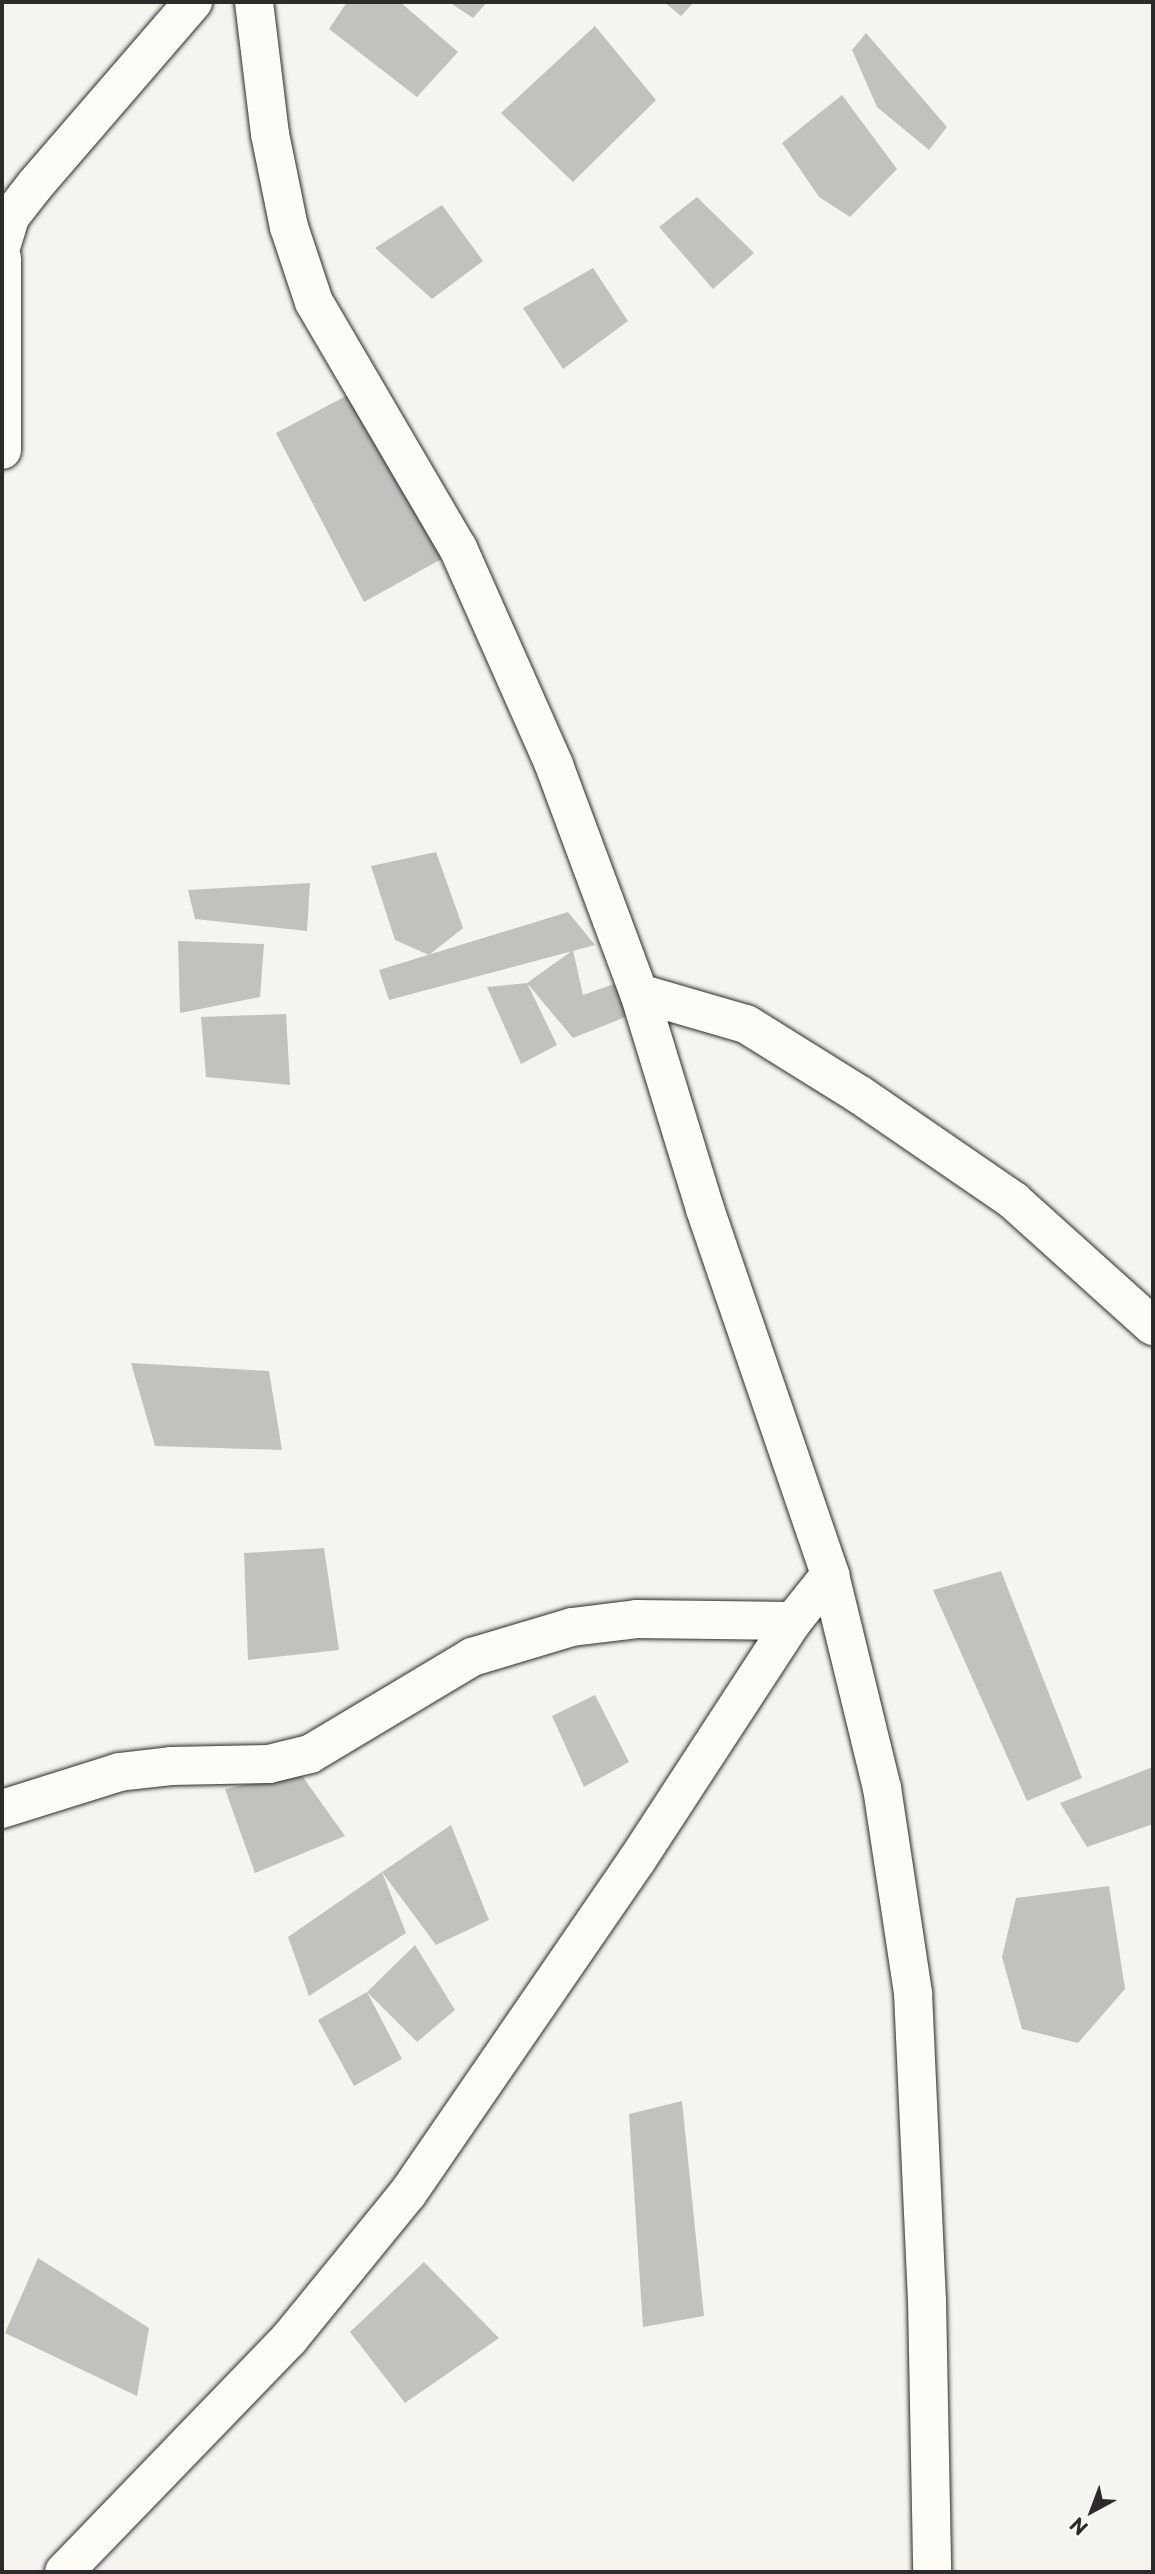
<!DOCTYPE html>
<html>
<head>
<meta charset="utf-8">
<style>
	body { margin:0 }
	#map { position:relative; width:1155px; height:2574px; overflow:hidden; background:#f5f4ef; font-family:"Playpen Sans",sans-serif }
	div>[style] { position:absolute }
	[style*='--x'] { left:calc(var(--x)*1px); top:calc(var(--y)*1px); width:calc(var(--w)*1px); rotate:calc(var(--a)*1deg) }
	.building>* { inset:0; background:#c2c1be }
	.roads { filter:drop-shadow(0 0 2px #2b2b2b) drop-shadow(0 0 2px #2b2b2b) }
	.street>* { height:38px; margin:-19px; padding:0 19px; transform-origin:19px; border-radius:19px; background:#fdfcf7 }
	.secondary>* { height:38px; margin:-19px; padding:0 19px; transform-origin:19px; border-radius:19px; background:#fdfcf7 }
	span { translate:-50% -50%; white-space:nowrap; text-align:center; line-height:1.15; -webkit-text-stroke:6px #fdfcf7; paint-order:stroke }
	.frame { position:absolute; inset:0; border:4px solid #2b2b2b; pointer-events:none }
	.north { position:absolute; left:1057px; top:2476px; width:70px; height:70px; -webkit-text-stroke:5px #fdfcf7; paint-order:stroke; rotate:221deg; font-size:19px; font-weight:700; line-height:28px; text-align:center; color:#2b2b2b }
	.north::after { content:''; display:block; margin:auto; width:24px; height:32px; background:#2b2b2b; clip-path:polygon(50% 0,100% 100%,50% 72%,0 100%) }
</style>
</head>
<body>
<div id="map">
	<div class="building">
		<div style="clip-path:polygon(347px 2px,400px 2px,458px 52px,417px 97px,329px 29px)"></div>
		<div style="clip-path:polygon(449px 2px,487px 2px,473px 18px)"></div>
		<div style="clip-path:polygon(664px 2px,694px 2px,681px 16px)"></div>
		<div style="clip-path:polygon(595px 26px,656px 100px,573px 182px,501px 113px)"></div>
		<div style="clip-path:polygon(866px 33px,947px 127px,929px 150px,877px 107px,852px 50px)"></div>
		<div style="clip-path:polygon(842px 95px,897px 169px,850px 217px,819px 197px,782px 143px)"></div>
		<div style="clip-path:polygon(697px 197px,754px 253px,713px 289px,659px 227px)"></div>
		<div style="clip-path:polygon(442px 205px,483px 261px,432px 299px,375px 248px)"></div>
		<div style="clip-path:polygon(593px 268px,628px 321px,563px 369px,523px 308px)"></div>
		<div style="clip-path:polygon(363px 387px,447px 556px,364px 602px,276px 433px)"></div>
		<div style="clip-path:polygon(436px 852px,463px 928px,429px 955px,395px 940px,371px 866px)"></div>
		<div style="clip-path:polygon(310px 883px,307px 931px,195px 919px,188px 890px)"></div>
		<div style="clip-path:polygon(568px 912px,595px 945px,389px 1000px,379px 970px)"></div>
		<div style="clip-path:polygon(178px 941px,264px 944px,260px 997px,180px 1013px)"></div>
		<div style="clip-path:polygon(573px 950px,583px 995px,614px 984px,628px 1016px,573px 1038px,527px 983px)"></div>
		<div style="clip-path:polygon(527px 983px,557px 1045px,521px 1064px,487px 987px)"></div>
		<div style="clip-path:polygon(286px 1014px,290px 1085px,206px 1077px,201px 1017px)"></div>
		<div style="clip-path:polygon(131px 1363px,269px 1371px,282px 1450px,155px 1446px)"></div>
		<div style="clip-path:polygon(324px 1548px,339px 1650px,248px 1660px,244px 1553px)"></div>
		<div style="clip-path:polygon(1001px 1571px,1082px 1778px,1027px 1801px,933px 1590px)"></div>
		<div style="clip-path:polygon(595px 1695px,629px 1762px,584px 1787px,552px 1716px)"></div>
		<div style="clip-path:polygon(1153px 1767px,1153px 1824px,1087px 1847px,1060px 1803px)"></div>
		<div style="clip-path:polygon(300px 1773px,345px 1836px,255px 1873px,225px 1789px)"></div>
		<div style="clip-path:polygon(451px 1825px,489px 1920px,436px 1945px,382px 1872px)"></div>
		<div style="clip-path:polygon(382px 1872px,406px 1933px,309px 1996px,288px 1937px)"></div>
		<div style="clip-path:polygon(1109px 1886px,1125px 1989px,1078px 2043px,1022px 2029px,1002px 1957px,1016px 1898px)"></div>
		<div style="clip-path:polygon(415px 1945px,455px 2010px,417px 2042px,367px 1992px)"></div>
		<div style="clip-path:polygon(367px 1992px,402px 2059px,354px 2086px,318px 2020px)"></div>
		<div style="clip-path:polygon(682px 2101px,704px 2316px,643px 2327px,629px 2114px)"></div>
		<div style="clip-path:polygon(38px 2258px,149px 2328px,137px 2396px,5px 2333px)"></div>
		<div style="clip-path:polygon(424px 2262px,499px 2338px,405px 2403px,350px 2332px)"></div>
	</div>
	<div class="roads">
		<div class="street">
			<div style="--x:2;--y:244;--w:28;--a:-73"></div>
			<div style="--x:10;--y:217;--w:41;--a:-52"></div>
			<div style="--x:35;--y:185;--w:242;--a:-49.2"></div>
			<div style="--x:2;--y:258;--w:192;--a:90"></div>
			<div style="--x:639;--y:993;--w:111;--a:16.2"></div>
			<div style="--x:746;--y:1024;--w:134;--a:31.9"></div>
			<div style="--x:860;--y:1095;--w:187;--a:34.5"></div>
			<div style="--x:1014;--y:1201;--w:187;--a:42"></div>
			<div style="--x:2;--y:1809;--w:123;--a:-17.5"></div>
			<div style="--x:119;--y:1772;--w:52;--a:-6.6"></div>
			<div style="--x:171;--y:1766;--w:98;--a:-1.2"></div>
			<div style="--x:269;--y:1764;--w:42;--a:-13.7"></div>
			<div style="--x:310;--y:1754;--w:189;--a:-30.9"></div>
			<div style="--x:472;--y:1657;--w:104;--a:-16.7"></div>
			<div style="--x:572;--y:1627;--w:65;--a:-7"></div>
			<div style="--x:637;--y:1619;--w:156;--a:0.7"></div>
			<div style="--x:64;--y:2572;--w:324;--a:-46"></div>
			<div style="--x:289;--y:2339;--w:188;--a:-50.8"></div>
			<div style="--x:408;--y:2193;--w:404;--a:-55.5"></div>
			<div style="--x:637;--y:1860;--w:285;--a:-56.9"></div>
			<div style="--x:793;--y:1621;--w:59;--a:-51.2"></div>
		</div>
		<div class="secondary">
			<div style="--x:254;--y:2;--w:133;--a:83.1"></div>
			<div style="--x:270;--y:134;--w:95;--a:78.5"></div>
			<div style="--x:289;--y:227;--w:79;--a:71.6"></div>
			<div style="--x:314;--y:302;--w:285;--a:59.7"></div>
			<div style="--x:458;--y:548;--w:237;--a:66.1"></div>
			<div style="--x:554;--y:765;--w:243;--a:69.6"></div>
			<div style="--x:639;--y:993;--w:226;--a:73"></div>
			<div style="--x:705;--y:1209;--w:387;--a:71.1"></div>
			<div style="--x:830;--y:1575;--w:219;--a:76.3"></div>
			<div style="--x:882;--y:1788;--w:207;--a:81.4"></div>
			<div style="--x:913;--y:1993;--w:307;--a:87.4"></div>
			<div style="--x:927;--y:2300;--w:272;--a:88.9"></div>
		</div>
	</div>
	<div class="frame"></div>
	<div class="north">N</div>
</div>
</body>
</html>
